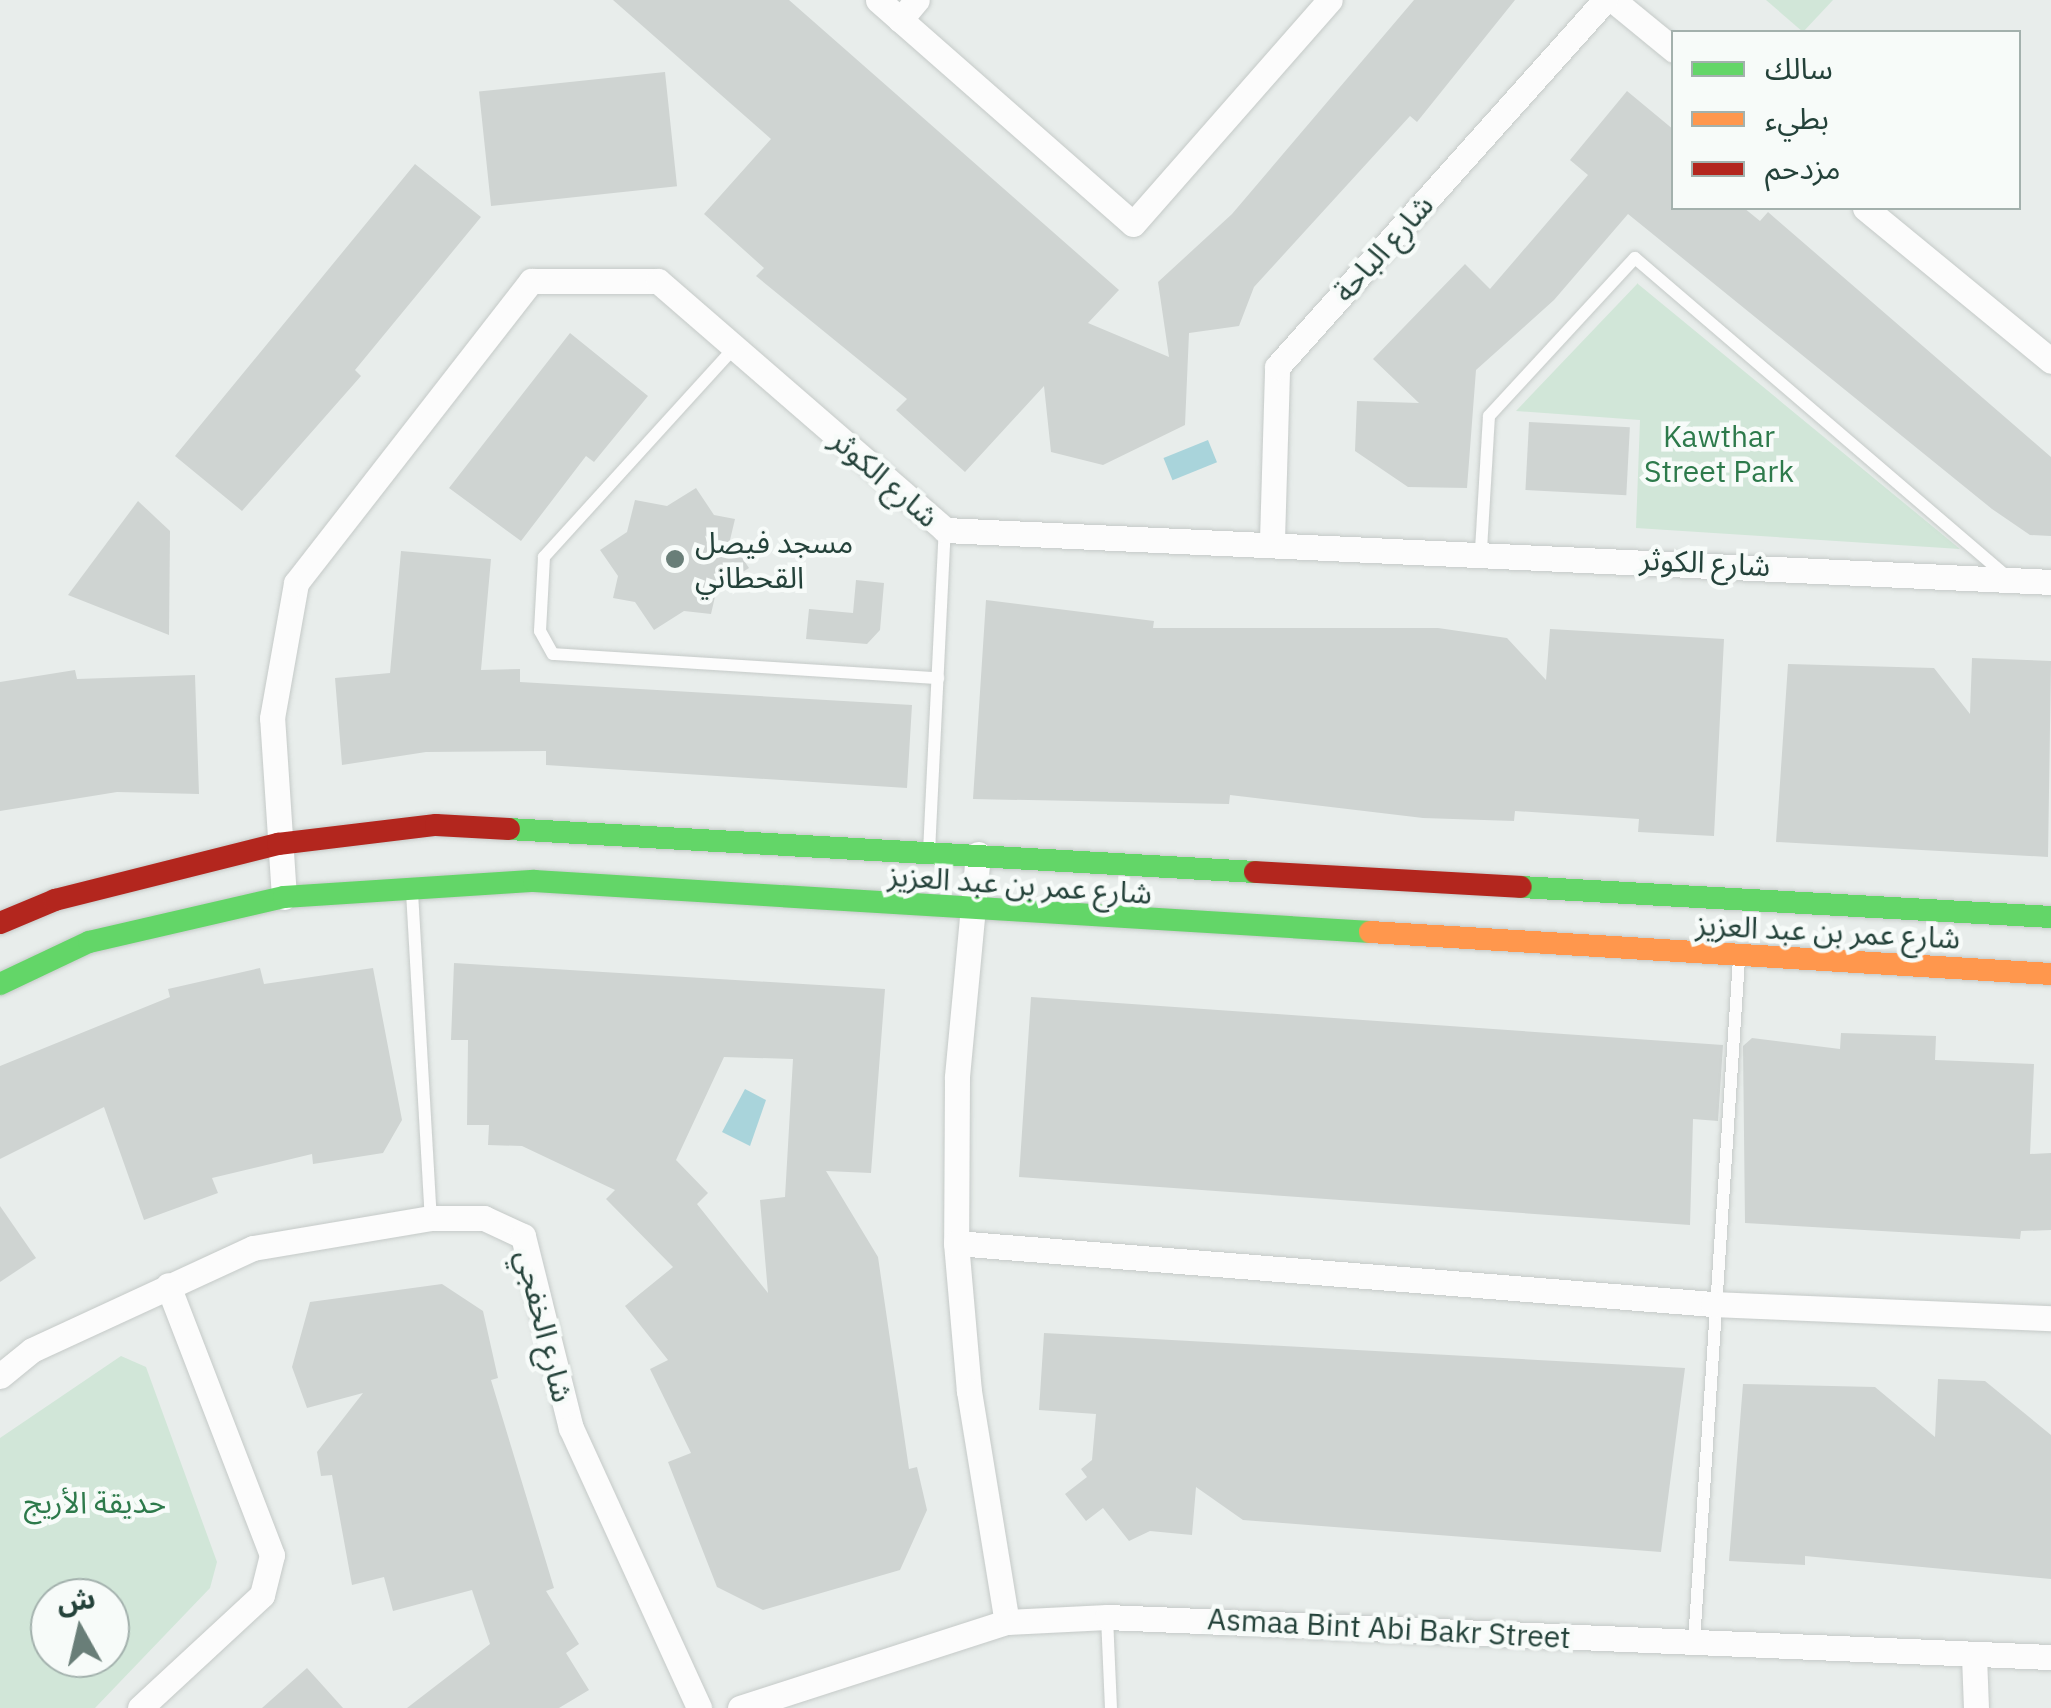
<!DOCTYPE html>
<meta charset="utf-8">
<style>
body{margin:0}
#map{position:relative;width:2051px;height:1708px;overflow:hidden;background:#e8edeb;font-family:"IBM Plex Sans","Noto Sans Arabic",sans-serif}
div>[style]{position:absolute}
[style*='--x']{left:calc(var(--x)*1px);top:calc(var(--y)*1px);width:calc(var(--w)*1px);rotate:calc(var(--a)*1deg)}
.green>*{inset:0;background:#d1e6d8}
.water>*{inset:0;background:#a9d4db;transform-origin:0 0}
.building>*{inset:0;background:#cfd4d2;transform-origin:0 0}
.roads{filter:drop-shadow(0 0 2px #c5cac8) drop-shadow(0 0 2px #c5cac8)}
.lane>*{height:12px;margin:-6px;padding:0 6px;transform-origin:6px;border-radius:6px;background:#fcfcfc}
.street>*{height:25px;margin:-12.5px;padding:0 12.5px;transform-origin:12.5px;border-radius:12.5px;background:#fcfcfc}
.fast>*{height:22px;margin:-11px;padding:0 11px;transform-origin:11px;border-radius:11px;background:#63d668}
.slow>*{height:22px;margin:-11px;padding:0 11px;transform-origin:11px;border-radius:11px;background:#ff974d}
.jam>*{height:22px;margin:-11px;padding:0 11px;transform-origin:11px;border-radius:11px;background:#b3261e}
.dots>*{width:28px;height:28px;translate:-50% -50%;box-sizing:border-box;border:5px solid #f7fbf9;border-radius:50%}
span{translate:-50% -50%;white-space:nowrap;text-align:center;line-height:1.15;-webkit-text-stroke:9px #f7fbf9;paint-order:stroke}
.street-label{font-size:30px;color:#24423a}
.park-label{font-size:30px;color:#2d7a4b}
.poi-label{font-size:30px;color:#24423a}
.left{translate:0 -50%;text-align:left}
.legend{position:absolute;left:1671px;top:30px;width:350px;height:180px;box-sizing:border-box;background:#f7fbf9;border:2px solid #a3b1ad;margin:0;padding:12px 18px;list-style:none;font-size:30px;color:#24423a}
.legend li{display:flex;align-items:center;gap:20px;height:50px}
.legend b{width:50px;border:2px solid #a3b1ad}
.north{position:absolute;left:30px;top:1578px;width:100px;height:100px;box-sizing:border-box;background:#f7fbf9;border:2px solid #a3b1ad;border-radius:50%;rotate:352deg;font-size:28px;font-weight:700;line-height:40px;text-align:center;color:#24423a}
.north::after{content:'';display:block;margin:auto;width:35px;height:45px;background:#697e78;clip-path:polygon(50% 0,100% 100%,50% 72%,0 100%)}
</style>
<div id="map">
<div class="green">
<div style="clip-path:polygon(1766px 0,1833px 0,1803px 32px)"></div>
<div style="clip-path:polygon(1638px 283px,1638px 284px,1960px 549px,1636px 528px,1640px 420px,1516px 411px)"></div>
<div style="clip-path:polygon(evenodd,121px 1356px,146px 1367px,217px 1562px,210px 1588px,95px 1708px,0 1708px,0 1438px,121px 1356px,110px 1598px,110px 1658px,50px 1658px,50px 1598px,110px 1598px)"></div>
</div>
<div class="water">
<div style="left:1208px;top:440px;width:24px;height:48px;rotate:68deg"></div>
<div style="clip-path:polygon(745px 1089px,766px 1100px,750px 1146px,722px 1132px)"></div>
</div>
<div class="building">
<div style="clip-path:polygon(613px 0,789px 0,1119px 290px,1088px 323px,1169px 357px,1158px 282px,1232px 214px,1414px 0,1515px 0,1417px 122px,1410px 116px,1254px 287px,1239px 326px,1189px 333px,1185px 425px,1103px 465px,1051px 452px,1044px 386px,965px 472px,896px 410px,907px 399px,756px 276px,764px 268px,704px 214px,771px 139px)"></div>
<div style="left:665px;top:72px;width:115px;height:187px;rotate:84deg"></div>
<div style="clip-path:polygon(1627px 91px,1674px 130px,1674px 208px,1744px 208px,1760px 221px,1768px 212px,2051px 457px,2051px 536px,2030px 535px,1992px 509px,1628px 214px,1554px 300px,1476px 370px,1467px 488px,1408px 487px,1355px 451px,1357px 401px,1419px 403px,1373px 359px,1465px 264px,1490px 289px,1588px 175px,1570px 160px)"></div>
<div style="clip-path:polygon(415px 164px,481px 217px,355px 370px,361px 376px,242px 511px,175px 456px)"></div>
<div style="clip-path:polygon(570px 333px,648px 396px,594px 462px,586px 456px,521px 541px,449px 488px)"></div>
<div style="left:1529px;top:422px;width:101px;height:68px;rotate:3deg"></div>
<div style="clip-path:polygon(696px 488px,714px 515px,735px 519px,730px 540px,749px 568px,717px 588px,711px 614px,684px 611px,654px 630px,635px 602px,613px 598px,618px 576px,600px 550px,627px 532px,635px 500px,667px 506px)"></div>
<div style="clip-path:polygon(138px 501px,170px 531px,169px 635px,68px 595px)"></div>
<div style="clip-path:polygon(401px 551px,491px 559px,481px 670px,520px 669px,520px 682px,912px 705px,907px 788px,546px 765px,546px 751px,426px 752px,342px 765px,335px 678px,390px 673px)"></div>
<div style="clip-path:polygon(856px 580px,884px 583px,880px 630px,867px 644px,806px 639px,809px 609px,853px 613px)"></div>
<div style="clip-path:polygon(986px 600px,1154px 621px,1153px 628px,1438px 628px,1507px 638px,1546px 680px,1550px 629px,1724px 639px,1714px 836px,1638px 832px,1639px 819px,1515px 811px,1514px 821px,1423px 818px,1230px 795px,1229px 804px,973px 799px)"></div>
<div style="clip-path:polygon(1972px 658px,2051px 661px,2048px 857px,1776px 842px,1788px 664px,1934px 668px,1970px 714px)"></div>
<div style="clip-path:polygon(75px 670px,77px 679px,195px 675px,199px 794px,117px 792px,0 811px,0 682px)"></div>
<div style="clip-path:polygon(evenodd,454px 963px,885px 989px,871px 1173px,826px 1171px,878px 1257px,909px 1469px,917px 1467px,927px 1510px,900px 1570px,763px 1610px,717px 1587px,668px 1462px,691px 1453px,650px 1369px,668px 1360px,625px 1306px,673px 1267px,606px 1199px,615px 1190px,522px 1146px,488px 1145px,489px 1125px,467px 1125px,468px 1040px,451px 1040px,454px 963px,724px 1057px,793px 1059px,785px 1197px,760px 1200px,768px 1293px,697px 1204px,708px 1193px,676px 1160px,724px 1057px)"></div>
<div style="clip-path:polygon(260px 968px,264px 984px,373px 968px,402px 1120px,383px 1153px,313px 1164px,312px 1154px,212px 1178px,218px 1193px,144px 1220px,104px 1107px,0 1159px,0 1066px,170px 997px,168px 989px)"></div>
<div style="clip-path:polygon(1031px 997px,1723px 1045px,1718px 1121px,1693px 1119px,1690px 1225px,1019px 1177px)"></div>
<div style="clip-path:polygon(1841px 1033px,1936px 1036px,1935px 1060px,2034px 1064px,2030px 1154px,2051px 1153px,2051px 1230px,2021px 1231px,2020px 1239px,1745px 1223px,1743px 1046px,1752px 1038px,1840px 1049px)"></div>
<div style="clip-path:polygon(0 1206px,36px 1258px,0 1282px)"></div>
<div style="clip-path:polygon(442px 1284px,483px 1311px,498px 1378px,491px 1380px,554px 1588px,546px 1591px,579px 1644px,566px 1653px,589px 1690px,559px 1708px,407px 1708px,490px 1644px,472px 1590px,393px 1611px,384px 1577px,352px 1585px,332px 1475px,321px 1476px,317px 1452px,363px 1393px,307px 1408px,292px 1367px,310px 1302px)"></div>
<div style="clip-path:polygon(1044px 1333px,1685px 1368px,1661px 1552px,1243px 1520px,1196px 1487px,1192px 1535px,1150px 1531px,1129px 1541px,1103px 1508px,1086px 1521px,1065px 1494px,1087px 1477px,1081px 1469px,1092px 1460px,1096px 1414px,1039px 1410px)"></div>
<div style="clip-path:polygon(1938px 1379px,1985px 1381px,2051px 1435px,2051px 1579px,1805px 1556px,1805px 1565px,1729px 1561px,1743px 1384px,1875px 1387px,1935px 1437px)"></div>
<div style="clip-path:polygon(307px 1668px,343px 1708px,262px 1708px)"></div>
</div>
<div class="roads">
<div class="lane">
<div style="--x:735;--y:347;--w:284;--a:132.3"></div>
<div style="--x:544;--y:557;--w:74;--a:93.1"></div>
<div style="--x:540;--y:631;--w:26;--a:61"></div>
<div style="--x:553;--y:654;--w:386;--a:3.6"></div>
<div style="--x:1481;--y:550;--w:134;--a:-86.6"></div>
<div style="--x:1489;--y:416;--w:215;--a:-47.3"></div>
<div style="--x:1635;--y:258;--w:487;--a:40.6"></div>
<div style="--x:929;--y:852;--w:322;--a:-87.2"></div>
<div style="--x:412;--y:892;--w:327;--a:86.7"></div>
<div style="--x:1107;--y:1617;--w:91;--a:87.5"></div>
<div style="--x:1694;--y:1642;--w:684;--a:-86.23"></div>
</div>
<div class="street">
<div style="--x:878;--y:0;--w:339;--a:41.3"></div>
<div style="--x:1133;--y:224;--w:298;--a:-48.7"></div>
<div style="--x:1613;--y:0;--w:79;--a:39.3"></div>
<div style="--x:900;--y:20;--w:26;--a:-50"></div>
<div style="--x:1865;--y:208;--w:241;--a:39.4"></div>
<div style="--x:1272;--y:540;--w:173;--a:-88.3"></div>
<div style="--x:1277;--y:367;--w:492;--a:-48.2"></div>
<div style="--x:978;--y:854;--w:225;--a:95.4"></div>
<div style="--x:957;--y:1078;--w:165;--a:90.3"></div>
<div style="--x:956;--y:1243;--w:149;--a:85"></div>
<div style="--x:969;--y:1391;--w:234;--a:80.7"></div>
<div style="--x:284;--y:897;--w:179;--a:-93.8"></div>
<div style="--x:272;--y:718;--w:137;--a:-79.9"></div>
<div style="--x:296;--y:583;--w:383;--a:-52.1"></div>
<div style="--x:531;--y:281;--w:127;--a:0"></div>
<div style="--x:658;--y:281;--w:380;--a:40.9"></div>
<div style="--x:945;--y:530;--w:1107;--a:2.69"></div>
<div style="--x:956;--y:1243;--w:759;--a:4.61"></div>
<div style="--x:1713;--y:1304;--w:338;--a:2.4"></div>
<div style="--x:0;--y:1376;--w:41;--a:-39.1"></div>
<div style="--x:32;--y:1350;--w:243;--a:-24.8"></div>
<div style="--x:253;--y:1248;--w:181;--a:-9.6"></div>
<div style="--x:431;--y:1218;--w:53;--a:0"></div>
<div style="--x:484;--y:1218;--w:43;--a:24.8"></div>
<div style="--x:523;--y:1236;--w:198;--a:76"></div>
<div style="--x:571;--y:1428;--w:308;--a:65.4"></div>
<div style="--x:1974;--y:1656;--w:52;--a:87.8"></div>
<div style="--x:140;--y:1708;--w:166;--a:-42.8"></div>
<div style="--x:262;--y:1595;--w:41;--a:-76"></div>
<div style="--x:272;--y:1555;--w:289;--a:-111.1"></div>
<div style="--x:740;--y:1708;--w:281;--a:-17.9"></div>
<div style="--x:1007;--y:1622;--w:100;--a:-2.9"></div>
<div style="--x:1107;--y:1617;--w:945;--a:2.43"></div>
</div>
<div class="fast">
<div style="--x:509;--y:829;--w:747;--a:3.3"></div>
<div style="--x:1521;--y:887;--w:531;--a:3.24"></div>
<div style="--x:0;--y:984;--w:98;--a:-25.3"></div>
<div style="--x:89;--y:942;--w:200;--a:-13"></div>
<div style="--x:284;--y:897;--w:251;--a:-3.7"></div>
<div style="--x:534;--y:881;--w:838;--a:3.49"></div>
</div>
<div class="slow">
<div style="--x:1370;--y:932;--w:682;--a:3.53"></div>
</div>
<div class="jam">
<div style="--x:1255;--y:872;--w:266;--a:3.2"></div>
<div style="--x:0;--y:923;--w:60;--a:-22.7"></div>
<div style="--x:55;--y:900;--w:230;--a:-14.1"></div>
<div style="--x:278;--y:844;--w:159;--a:-6.9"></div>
<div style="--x:436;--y:825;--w:73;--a:3.1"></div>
</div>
</div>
<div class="dots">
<div style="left:675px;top:559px;background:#697e78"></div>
</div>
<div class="street-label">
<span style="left:1383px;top:248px;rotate:-48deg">شارع الباحة</span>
<span style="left:885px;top:478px;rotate:41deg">شارع الكوثر</span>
<span style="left:1705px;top:562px;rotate:3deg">شارع الكوثر</span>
<span style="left:1020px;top:884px;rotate:4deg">شارع عمر بن عبد العزيز</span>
<span style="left:1828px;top:931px;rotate:3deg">شارع عمر بن عبد العزيز</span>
<span style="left:545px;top:1326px;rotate:76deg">شارع الخفجي</span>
<span style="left:1389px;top:1628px;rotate:3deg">Asmaa Bint Abi Bakr Street</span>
</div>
<div class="park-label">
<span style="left:1719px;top:453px">Kawthar<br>Street Park</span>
<span style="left:95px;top:1502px">حديقة الأريج</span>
</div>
<div class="poi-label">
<span class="left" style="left:695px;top:559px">مسجد فيصل<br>القحطاني</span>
</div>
<ul class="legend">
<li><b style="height:12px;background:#63d668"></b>سالك</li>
<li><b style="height:12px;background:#ff974d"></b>بطيء</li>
<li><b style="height:12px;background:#b3261e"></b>مزدحم</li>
</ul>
<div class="north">ش</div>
</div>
